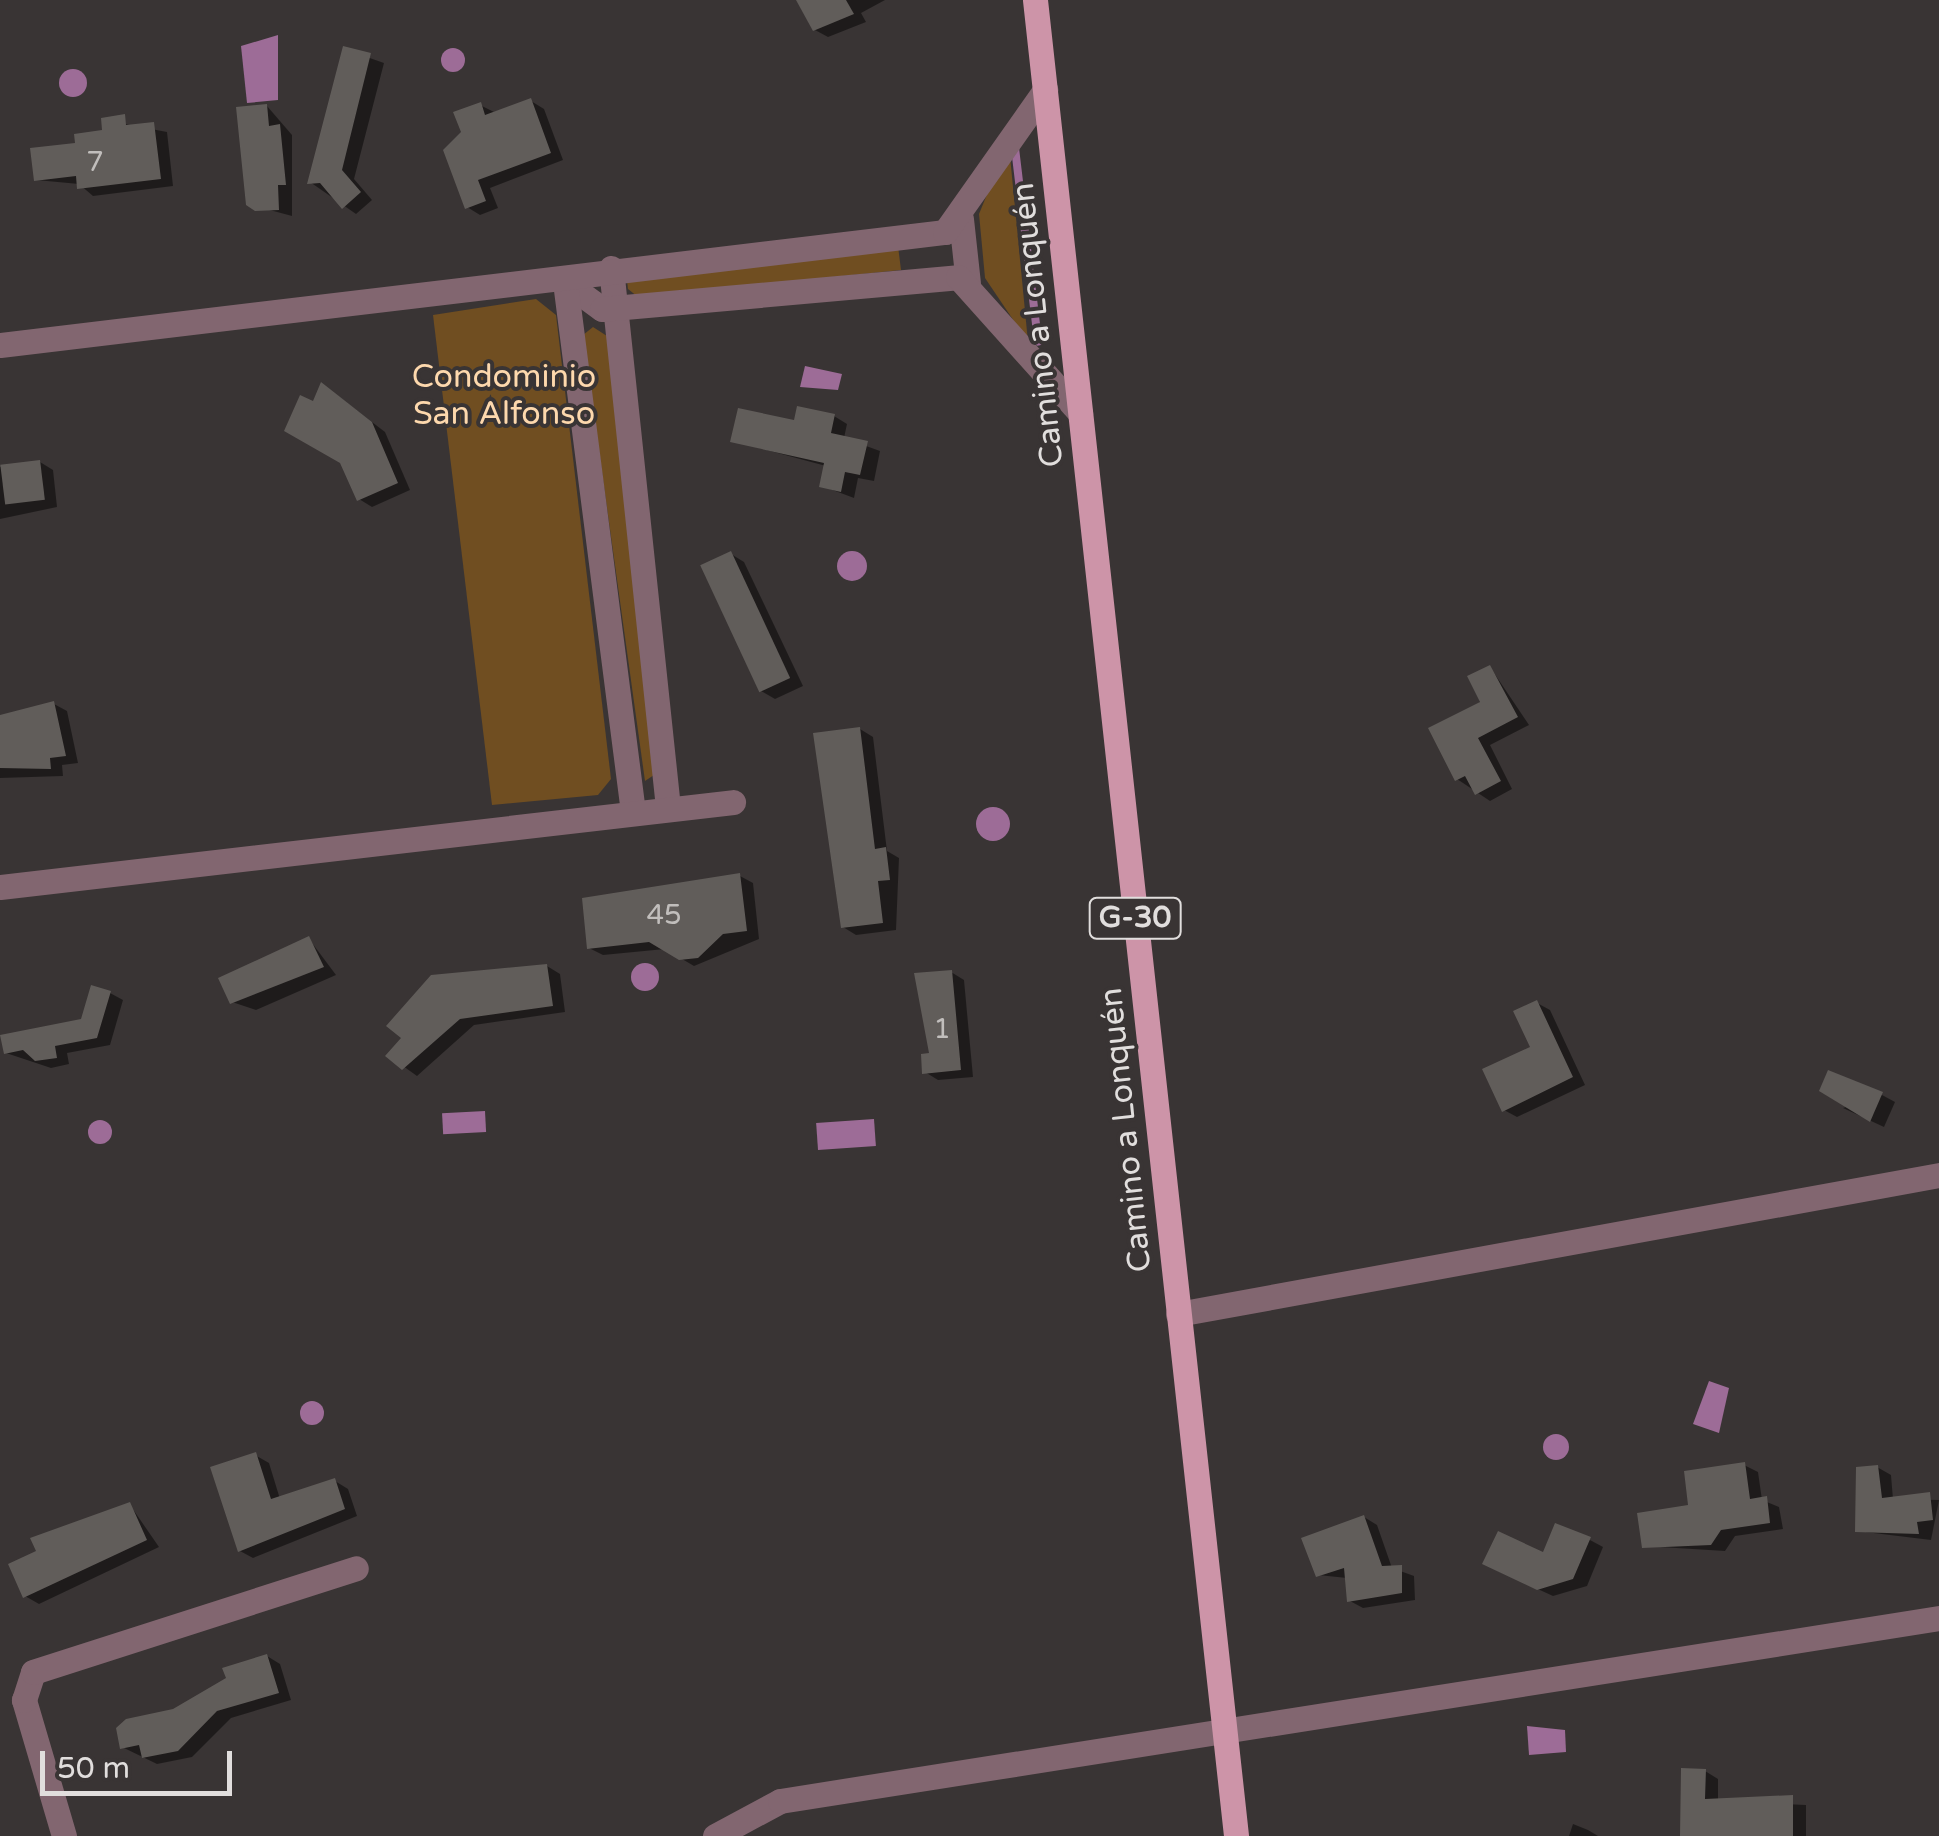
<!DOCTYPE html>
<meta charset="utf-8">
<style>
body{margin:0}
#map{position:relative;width:1939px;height:1836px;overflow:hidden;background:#393434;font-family:"Varela Round",sans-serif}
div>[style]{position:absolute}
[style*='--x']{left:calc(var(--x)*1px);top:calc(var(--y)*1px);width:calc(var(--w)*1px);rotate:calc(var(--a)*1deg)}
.green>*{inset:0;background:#704e21}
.water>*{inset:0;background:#9d6c97;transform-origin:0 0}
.round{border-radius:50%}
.shadow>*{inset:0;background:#0007}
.stream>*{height:8px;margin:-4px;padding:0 4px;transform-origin:4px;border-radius:4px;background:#9d6c97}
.building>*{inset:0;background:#615d5a;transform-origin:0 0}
.street>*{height:25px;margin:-12.5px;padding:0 12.5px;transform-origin:12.5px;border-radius:12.5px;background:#826670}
.primary>*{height:25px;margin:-12.5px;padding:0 12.5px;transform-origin:12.5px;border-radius:12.5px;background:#cd94a8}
span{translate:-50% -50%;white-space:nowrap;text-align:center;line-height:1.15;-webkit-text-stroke:8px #393434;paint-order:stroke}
.number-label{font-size:28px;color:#c1bebc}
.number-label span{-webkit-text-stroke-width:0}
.shield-label span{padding:2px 8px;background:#393434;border:2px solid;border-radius:8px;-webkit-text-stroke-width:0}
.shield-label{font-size:30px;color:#e1dedd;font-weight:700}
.street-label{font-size:32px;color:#e1dedd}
.park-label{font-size:32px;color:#fdd8ad}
.scale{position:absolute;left:40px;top:1751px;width:192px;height:45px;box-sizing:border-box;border:5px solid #e1dedd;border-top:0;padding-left:12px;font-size:30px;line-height:35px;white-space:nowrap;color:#e1dedd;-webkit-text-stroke:8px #393434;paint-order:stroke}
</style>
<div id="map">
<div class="green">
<div style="clip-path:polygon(1003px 155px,1010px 156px,1028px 342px,985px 278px,979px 214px)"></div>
<div style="clip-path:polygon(898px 246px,901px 270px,638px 297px,628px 289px,627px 280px)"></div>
<div style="clip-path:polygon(536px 299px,556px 315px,611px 779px,598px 795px,492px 805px,433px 315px)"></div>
<div style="clip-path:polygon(593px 327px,607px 336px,654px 775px,645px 781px,583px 335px)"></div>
</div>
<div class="water">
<div style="clip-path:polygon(278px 35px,278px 100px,247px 103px,241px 46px)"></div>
<div class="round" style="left:441px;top:48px;width:24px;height:24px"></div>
<div class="round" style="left:59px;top:69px;width:28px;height:28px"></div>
<div style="clip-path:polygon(805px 366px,842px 374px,838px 390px,800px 387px)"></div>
<div class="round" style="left:837px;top:551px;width:30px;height:30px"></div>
<div class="round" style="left:976px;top:807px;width:34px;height:34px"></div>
<div class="round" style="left:631px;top:963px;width:28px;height:28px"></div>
<div style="left:485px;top:1111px;width:21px;height:43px;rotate:87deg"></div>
<div style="left:874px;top:1119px;width:27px;height:58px;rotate:86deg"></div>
<div class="round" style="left:88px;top:1120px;width:24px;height:24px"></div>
<div style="clip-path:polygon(1709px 1381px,1729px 1388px,1719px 1433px,1693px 1424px)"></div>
<div class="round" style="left:300px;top:1401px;width:24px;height:24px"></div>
<div class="round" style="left:1543px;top:1434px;width:26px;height:26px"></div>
<div style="clip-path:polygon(1527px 1726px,1565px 1730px,1566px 1752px,1529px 1755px)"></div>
</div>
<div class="shadow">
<div style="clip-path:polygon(812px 0,885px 0,861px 13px,866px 22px,828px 37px,815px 30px)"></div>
<div style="clip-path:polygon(344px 49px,384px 63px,354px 179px,372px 200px,356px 214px,310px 182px)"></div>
<div style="clip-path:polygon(531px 101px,544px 109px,563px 160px,490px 188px,498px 208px,480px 215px,467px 207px,480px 105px,494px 112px)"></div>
<div style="clip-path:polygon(267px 106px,292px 135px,292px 216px,248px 204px)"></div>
<div style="clip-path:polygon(104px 120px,167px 132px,173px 186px,93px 196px,79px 184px,36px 180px,105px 132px)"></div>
<div style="clip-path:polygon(334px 393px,385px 432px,410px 490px,372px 507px,359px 499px,314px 404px)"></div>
<div style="clip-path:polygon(834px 416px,847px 424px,844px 438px,880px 451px,874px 481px,858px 478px,854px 498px,822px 486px,826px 466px,733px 441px)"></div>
<div style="clip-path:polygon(40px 462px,53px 470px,57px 507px,0 519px,0 467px)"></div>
<div style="clip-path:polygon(731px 554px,744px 562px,803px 686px,775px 699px,761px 691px)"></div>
<div style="clip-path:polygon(1490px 667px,1529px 725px,1490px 745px,1512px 789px,1490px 801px,1457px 779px)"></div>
<div style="clip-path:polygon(54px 704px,67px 711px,78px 763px,62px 765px,63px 776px,0 778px,0 716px)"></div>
<div style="clip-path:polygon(860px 729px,873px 737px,887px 851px,899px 858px,896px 930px,856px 935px,843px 927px)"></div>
<div style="clip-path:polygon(740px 876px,753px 883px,759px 939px,694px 966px,665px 949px,603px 955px,589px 948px)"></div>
<div style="clip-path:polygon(309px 939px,336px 975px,256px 1010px,232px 1002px)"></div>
<div style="clip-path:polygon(547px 966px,560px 974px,565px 1012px,474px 1025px,417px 1076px,389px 1056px)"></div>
<div style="clip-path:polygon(951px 972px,964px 980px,973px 1077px,938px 1080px,925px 1072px)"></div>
<div style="clip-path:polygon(110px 993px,123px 1000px,110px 1045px,67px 1053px,69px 1064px,51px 1068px,6px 1053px,83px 1022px)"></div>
<div style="clip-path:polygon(1537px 1003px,1550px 1010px,1585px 1085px,1517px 1117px,1504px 1110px,1533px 1048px)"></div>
<div style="clip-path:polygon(1882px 1095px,1895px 1102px,1884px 1127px,1843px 1108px)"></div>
<div style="clip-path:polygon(255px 1455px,269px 1463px,280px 1499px,335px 1481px,348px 1489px,357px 1516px,253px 1558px,240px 1551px)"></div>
<div style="clip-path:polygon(1744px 1465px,1758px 1472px,1762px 1500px,1779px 1507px,1783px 1529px,1735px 1536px,1725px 1551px,1644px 1546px)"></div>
<div style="clip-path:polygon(1877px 1467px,1891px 1475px,1893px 1499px,1939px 1500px,1931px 1540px,1857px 1531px)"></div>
<div style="clip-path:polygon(130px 1505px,159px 1547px,39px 1604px,25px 1596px,39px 1552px,33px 1539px)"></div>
<div style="clip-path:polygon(1364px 1517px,1377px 1525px,1392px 1568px,1414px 1576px,1415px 1600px,1363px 1608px,1350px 1601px,1347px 1578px,1318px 1575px)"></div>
<div style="clip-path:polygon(1590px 1540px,1603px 1547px,1587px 1586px,1553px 1596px,1498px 1571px)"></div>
<div style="clip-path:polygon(267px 1656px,280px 1664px,291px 1700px,231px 1718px,192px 1757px,157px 1764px,122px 1747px)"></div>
<div style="clip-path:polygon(1705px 1771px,1718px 1779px,1718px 1801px,1806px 1805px,1806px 1836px,1683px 1836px)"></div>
<div style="clip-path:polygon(1573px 1824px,1588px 1830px,1598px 1836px,1569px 1836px)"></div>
</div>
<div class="stream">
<div style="--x:1015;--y:148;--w:195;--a:83.2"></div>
</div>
<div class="building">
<div style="clip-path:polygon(796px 0,846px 0,854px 14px,813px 31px)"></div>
<div style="clip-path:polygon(343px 46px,371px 53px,342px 170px,361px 192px,342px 209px,320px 183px,307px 184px)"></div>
<div style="clip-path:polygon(531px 98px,551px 153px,478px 180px,486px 201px,465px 209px,443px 150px,461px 132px,453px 112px,481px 102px,485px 115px)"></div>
<div style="clip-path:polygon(267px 104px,269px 126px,280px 124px,286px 185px,278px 185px,279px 210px,255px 211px,246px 205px,236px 107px)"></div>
<div style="clip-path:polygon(125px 114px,126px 125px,154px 122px,161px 179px,77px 189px,76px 176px,34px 181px,30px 148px,75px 143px,74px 134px,102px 130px,101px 118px)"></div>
<div style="clip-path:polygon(321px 382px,372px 422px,398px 483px,357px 501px,340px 463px,284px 431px,300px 395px,313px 401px)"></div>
<div style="clip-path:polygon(797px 406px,835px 414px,831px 433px,868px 441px,860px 475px,845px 472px,841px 492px,819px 487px,824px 463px,730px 442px,738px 408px,794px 420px)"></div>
<div style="left:40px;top:460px;width:40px;height:40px;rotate:83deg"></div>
<div style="left:731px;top:551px;width:140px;height:34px;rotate:65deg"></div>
<div style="clip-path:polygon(1490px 665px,1518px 717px,1478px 738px,1501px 781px,1475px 795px,1465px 776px,1455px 781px,1428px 728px,1480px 702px,1467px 676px)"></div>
<div style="clip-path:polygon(54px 701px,66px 756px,50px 758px,51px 769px,0 768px,0 715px)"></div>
<div style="clip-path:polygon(860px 727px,875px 849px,886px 847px,890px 880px,878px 881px,883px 923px,841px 928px,813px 733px)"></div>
<div style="clip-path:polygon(740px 873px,747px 931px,723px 934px,698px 958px,679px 960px,649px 942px,587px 949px,582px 898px)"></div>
<div style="clip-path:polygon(309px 936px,324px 967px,230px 1004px,218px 978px)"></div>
<div style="clip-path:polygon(547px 964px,553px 1006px,460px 1019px,402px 1070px,385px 1056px,401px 1038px,386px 1026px,431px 975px)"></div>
<div style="clip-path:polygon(952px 970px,961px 1070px,922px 1074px,921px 1054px,929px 1053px,914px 973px)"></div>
<div style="clip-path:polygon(91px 985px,111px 991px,97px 1038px,55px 1046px,57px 1058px,35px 1061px,23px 1050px,4px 1054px,0 1035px,81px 1019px)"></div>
<div style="clip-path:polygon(1537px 1000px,1573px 1077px,1502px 1112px,1482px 1069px,1530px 1047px,1513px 1011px)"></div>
<div style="clip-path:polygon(1828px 1070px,1883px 1092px,1870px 1122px,1819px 1091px)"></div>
<div style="clip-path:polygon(256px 1452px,271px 1499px,335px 1478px,345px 1509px,238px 1552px,210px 1467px)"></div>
<div style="clip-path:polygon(1745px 1462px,1750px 1499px,1767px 1496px,1770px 1523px,1721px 1530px,1711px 1545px,1642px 1548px,1637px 1513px,1688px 1505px,1684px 1471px)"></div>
<div style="clip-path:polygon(1878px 1465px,1882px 1498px,1930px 1492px,1933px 1520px,1917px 1522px,1919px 1534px,1855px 1532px,1856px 1467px)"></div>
<div style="clip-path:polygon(130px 1502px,147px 1540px,23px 1598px,8px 1564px,36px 1551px,30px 1538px)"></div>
<div style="clip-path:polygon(1364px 1515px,1382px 1566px,1402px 1565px,1402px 1593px,1347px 1602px,1344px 1568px,1316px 1577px,1301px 1538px)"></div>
<div style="clip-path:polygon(1555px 1523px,1591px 1537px,1573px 1579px,1537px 1590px,1482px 1564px,1498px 1531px,1543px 1552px)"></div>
<div style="clip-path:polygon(267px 1654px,279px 1693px,217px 1711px,178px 1751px,142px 1758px,139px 1745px,120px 1749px,116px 1728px,126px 1719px,173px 1709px,226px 1678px,222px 1668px)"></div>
<div style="clip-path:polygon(1681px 1768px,1706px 1769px,1705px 1799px,1793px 1795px,1793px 1836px,1680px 1836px)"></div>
</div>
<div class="street">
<div style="--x:961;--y:219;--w:64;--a:83.8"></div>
<div style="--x:611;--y:268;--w:543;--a:83.97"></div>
<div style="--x:565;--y:282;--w:46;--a:36.1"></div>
<div style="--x:602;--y:309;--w:357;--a:-5.1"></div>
<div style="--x:958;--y:277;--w:183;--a:48.1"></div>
<div style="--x:565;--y:282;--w:534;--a:82.69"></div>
<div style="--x:0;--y:345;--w:952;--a:-6.82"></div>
<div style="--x:945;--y:232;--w:174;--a:-54.8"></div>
<div style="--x:0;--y:887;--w:738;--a:-6.61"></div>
<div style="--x:1178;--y:1314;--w:774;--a:-10.35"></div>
<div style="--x:64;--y:1836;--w:142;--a:-106.4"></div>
<div style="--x:24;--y:1700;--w:29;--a:-72"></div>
<div style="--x:33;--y:1672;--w:339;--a:-17.8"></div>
<div style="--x:715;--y:1836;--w:74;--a:-28.3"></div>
<div style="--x:780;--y:1801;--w:1173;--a:-8.97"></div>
</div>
<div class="primary">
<div style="--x:1035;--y:0;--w:1847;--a:83.75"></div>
</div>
<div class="number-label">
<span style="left:95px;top:162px">7</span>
<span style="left:664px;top:915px">45</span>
<span style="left:942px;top:1029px">1</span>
</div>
<div class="shield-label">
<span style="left:1135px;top:918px">G-30</span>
</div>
<div class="street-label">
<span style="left:1038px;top:325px;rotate:-96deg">Camino a Lonquén</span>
<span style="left:1126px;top:1130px;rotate:-96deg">Camino a Lonquén</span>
</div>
<div class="park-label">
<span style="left:504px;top:396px">Condominio<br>San Alfonso</span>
</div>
<div class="scale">50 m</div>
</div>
